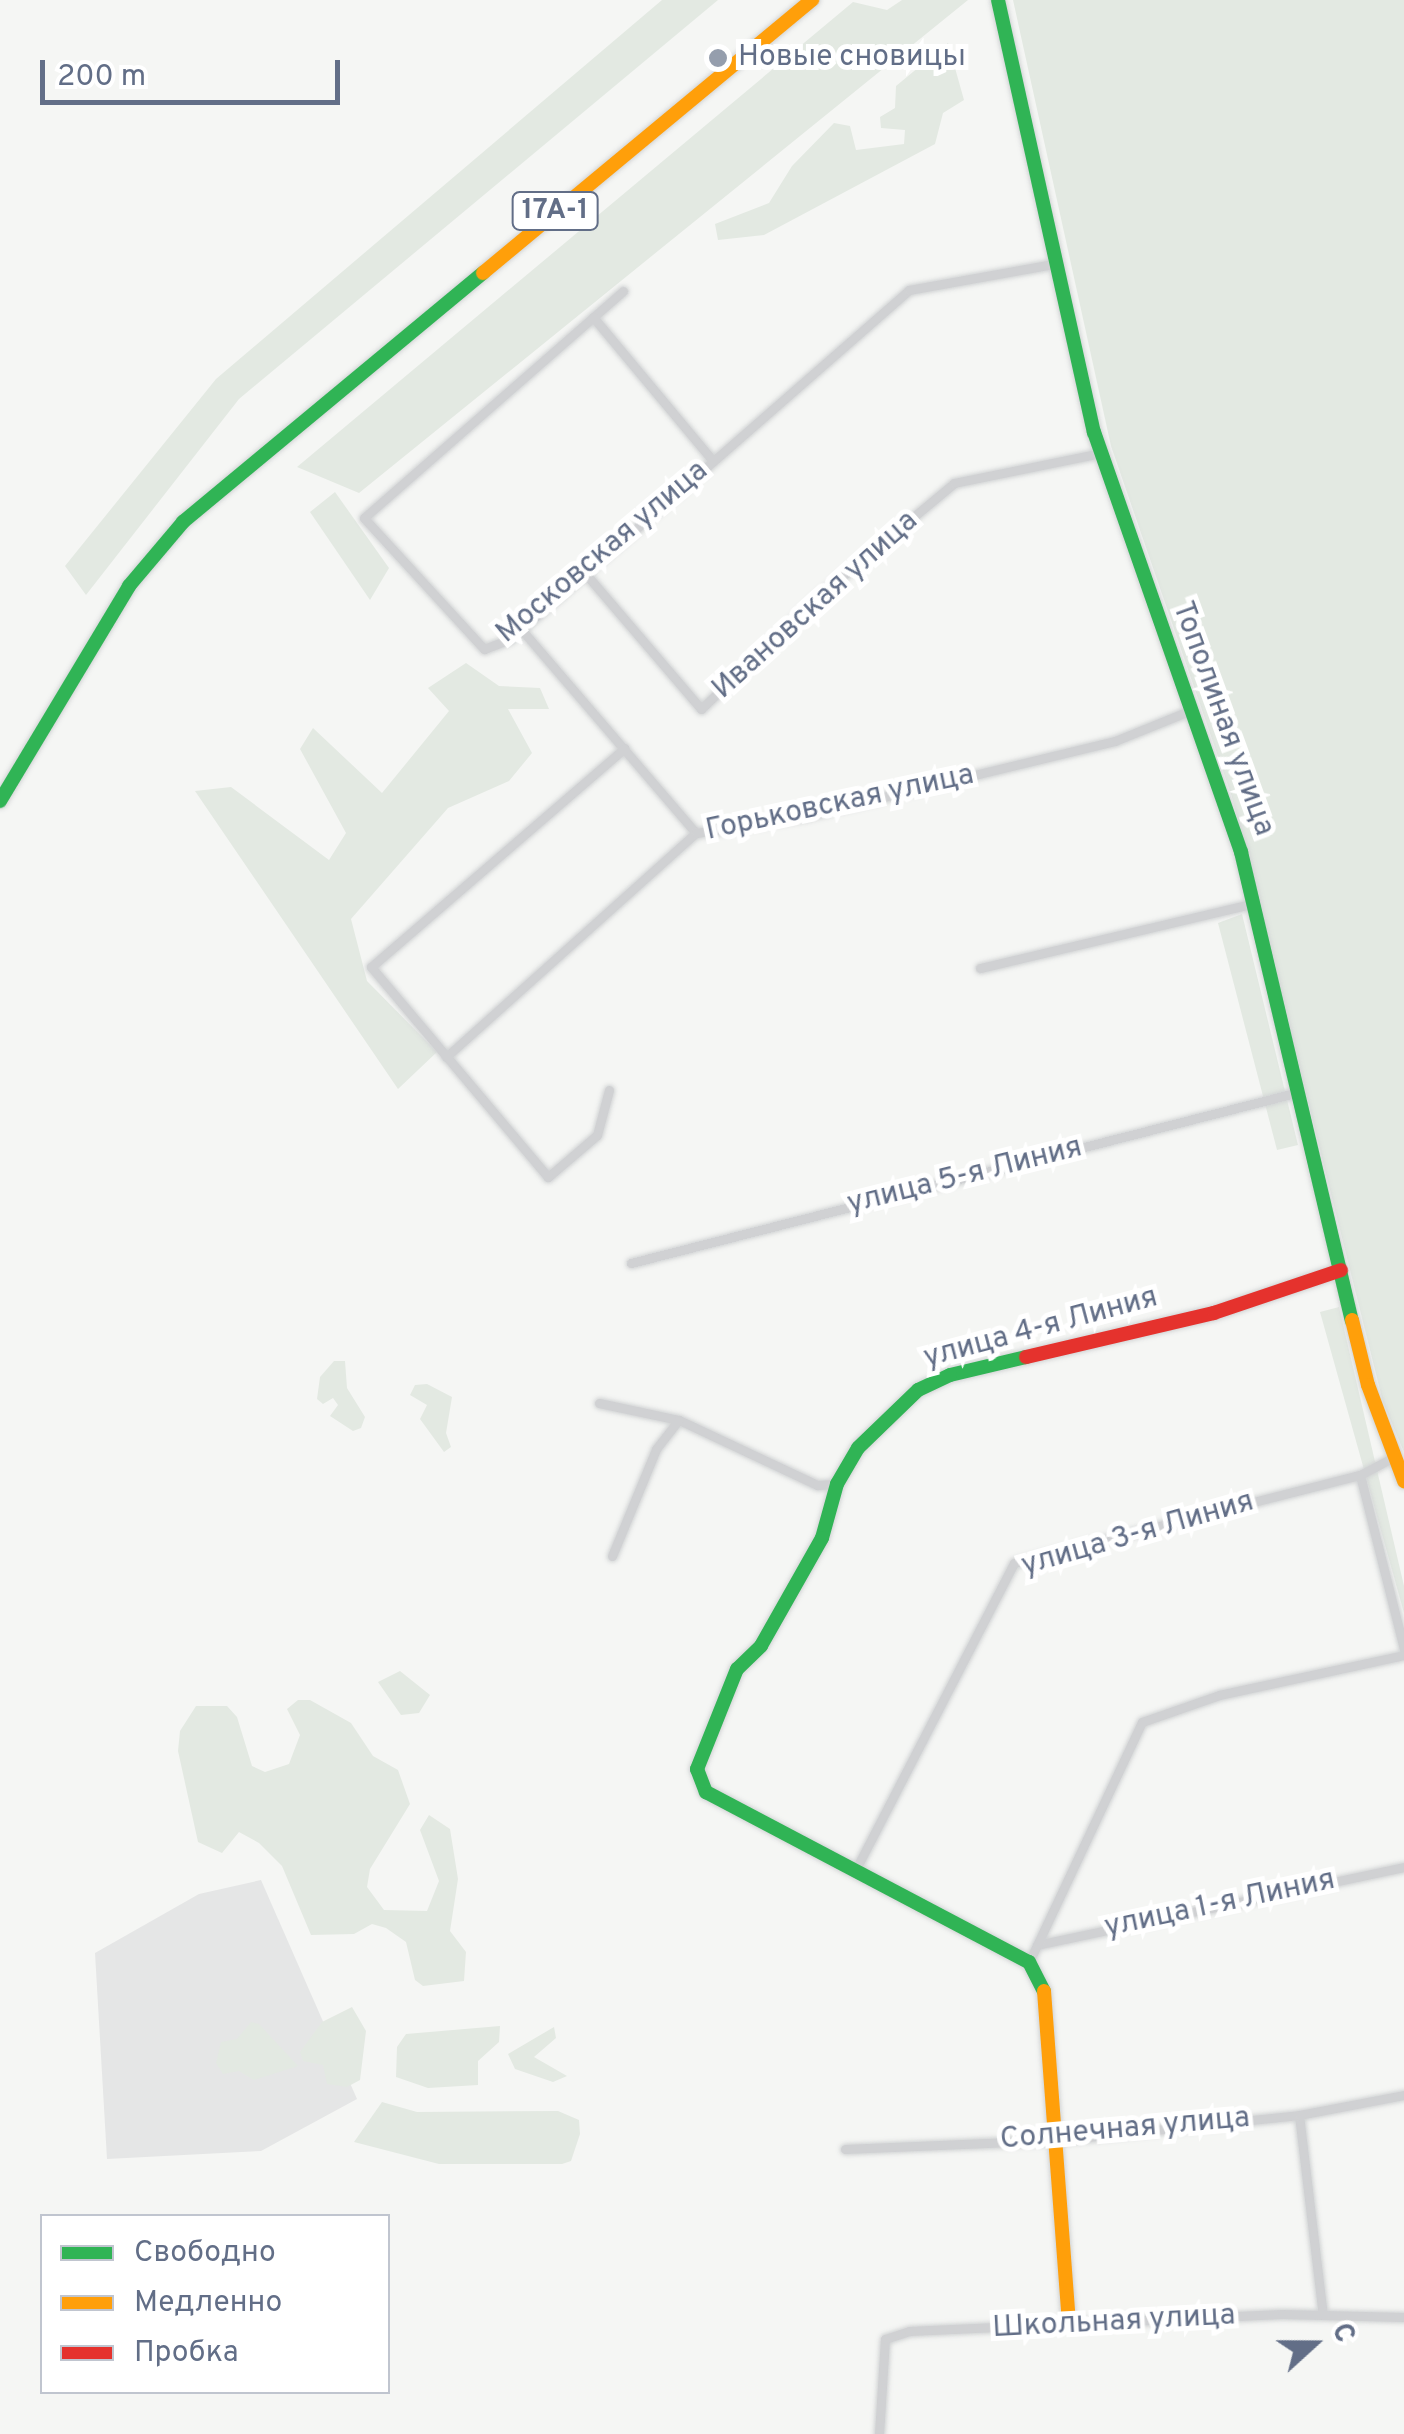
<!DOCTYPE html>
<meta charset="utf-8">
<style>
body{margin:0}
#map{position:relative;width:1404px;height:2434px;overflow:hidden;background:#f5f6f4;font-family:Overpass,sans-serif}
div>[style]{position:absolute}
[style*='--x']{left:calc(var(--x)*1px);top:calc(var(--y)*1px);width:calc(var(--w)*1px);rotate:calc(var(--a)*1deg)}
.built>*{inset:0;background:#e5e6e6}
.green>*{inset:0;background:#e3e9e2}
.roads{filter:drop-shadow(0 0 2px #d2d4d5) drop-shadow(0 0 2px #d2d4d5)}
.street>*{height:9px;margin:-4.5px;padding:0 4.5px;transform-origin:4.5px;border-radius:4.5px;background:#d0d1d3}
.fast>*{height:14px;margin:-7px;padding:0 7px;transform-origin:7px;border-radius:7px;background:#30b455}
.slow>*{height:14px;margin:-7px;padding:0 7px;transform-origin:7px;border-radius:7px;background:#ff9f0a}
.jam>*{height:14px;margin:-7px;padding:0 7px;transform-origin:7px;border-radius:7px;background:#e5322d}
.dots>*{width:28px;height:28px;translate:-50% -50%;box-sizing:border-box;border:5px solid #fff;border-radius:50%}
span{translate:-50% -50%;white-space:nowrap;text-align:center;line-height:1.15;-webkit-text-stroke:10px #fff;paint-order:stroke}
.shield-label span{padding:2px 8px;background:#fff;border:2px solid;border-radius:8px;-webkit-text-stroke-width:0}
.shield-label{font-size:28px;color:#626e87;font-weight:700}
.poi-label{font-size:30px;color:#626e87}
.left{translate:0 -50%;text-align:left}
.street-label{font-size:30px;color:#626e87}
.legend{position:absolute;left:40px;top:2214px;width:350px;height:180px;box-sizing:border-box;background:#fff;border:2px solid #c0c5cf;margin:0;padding:12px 18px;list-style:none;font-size:30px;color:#626e87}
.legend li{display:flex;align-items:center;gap:20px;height:50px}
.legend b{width:50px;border:2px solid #c0c5cf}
.north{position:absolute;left:1264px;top:2294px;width:100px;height:100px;-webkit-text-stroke:8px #fff;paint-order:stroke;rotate:69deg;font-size:28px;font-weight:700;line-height:40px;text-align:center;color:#626e87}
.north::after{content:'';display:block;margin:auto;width:35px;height:45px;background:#626e87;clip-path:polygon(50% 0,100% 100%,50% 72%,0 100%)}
.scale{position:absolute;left:40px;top:60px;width:300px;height:45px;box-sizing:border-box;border:5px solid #626e87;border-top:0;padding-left:12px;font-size:30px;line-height:35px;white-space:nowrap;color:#626e87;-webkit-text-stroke:8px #fff;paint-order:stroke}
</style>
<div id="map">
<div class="built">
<div style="clip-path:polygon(261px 1880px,357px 2099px,261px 2151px,107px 2159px,95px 1953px,199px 1894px)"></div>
</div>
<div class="green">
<div style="clip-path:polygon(662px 0,718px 0,239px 399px,86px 595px,65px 566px,216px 379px)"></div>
<div style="clip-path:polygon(902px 0,968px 0,359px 493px,297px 467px,853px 2px,887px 10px)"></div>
<div style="clip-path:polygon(1013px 0,1404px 0,1404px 1452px,1383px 1402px,1232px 797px,1111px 446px)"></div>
<div style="clip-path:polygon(948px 43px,964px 100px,943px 113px,935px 144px,764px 235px,718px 240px,715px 224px,769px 203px,792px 166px,834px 123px,850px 126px,856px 150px,904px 144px,905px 130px,881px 128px,880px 117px,895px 108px,896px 86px)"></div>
<div style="clip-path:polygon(335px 492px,389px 568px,370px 600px,310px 512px)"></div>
<div style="clip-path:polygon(466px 663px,499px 686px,540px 688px,549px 709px,508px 709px,532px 753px,509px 781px,448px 808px,351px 919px,367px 981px,437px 1052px,398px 1089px,195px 791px,231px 787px,329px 860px,346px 833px,300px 749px,313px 728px,382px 793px,449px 711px,428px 688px)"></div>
<div style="clip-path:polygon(1242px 914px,1298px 1145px,1277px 1150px,1218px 923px)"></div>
<div style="clip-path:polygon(1339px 1307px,1404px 1586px,1404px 1613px,1320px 1312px)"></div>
<div style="clip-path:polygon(334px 1361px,345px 1361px,347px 1388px,365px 1417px,361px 1428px,353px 1431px,330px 1416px,338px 1405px,333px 1398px,323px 1404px,317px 1399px,320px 1377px)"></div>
<div style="clip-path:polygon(427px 1384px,452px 1397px,446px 1433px,451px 1447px,444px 1452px,420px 1419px,427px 1405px,410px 1395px,415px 1385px)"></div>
<div style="clip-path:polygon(400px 1671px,430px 1695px,419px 1713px,401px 1715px,378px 1682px)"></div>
<div style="clip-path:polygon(298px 1700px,310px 1700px,351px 1723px,373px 1756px,398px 1770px,410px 1804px,370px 1869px,367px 1887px,384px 1910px,427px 1911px,439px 1881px,420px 1830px,429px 1815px,450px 1829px,458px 1879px,450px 1931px,466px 1952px,464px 1981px,423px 1986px,415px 1980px,406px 1942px,386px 1928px,372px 1924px,354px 1934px,311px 1935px,282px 1866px,259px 1843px,239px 1832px,222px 1853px,198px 1842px,178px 1751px,180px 1731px,196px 1706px,227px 1706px,237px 1717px,252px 1766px,265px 1772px,289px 1764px,300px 1735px,287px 1709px)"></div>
<div style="clip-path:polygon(352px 2007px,366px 2031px,360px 2080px,347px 2087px,327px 2084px,323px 2065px,303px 2061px,300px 2052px,322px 2022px)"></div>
<div style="clip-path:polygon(251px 2022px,259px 2024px,298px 2066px,254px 2080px,239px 2071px,223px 2074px,216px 2063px,221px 2042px,237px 2039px)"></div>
<div style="clip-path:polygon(500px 2026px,499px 2042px,478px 2061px,478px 2085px,428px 2088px,396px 2077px,397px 2047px,406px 2034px)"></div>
<div style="clip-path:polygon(554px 2027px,556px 2038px,534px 2057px,567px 2076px,553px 2082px,515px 2069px,508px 2054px)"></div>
<div style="clip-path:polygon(382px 2102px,417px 2112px,558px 2111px,579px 2120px,580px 2134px,571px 2161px,562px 2164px,439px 2164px,354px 2142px)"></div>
</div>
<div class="roads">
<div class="street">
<div style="--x:623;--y:291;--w:344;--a:138.8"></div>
<div style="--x:364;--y:518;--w:178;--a:47.5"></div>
<div style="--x:484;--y:649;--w:28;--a:-21"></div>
<div style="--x:510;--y:639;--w:530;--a:-41.18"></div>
<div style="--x:909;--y:290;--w:152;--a:-10.2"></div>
<div style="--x:593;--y:317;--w:187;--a:50.2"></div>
<div style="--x:585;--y:573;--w:179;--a:49.5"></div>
<div style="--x:701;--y:709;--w:166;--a:-43.8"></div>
<div style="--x:821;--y:594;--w:173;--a:-39.8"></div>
<div style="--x:954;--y:483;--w:150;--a:-11.5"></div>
<div style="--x:521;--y:629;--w:269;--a:49.4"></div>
<div style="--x:980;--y:968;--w:282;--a:-13.3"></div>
<div style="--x:446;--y:1057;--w:336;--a:-41.9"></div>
<div style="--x:696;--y:833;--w:110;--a:-8.9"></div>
<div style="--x:805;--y:816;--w:319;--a:-13.6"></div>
<div style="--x:1115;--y:741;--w:80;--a:-22.1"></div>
<div style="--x:609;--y:1090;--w:47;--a:104.9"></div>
<div style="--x:597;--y:1135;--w:65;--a:139.4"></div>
<div style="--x:548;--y:1177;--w:275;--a:-130.1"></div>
<div style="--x:371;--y:967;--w:335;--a:-40.8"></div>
<div style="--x:631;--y:1263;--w:690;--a:-14.36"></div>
<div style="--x:599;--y:1403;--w:82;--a:12"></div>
<div style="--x:679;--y:1420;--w:153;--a:25.2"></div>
<div style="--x:817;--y:1485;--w:20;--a:-3"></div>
<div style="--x:1360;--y:1475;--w:179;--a:75.8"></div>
<div style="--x:612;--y:1556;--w:116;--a:-67.6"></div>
<div style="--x:656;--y:1449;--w:37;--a:-52"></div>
<div style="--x:856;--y:1869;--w:344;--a:-62.7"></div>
<div style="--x:1014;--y:1563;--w:357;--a:-14.3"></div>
<div style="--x:1360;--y:1475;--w:36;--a:-28"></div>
<div style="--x:1037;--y:1945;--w:375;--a:-12"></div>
<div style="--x:1029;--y:1962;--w:265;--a:-64.8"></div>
<div style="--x:1142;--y:1722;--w:82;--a:-19.3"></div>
<div style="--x:1219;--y:1695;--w:189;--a:-12.2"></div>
<div style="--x:1299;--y:2115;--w:201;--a:83.2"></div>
<div style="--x:845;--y:2149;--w:213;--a:-2.4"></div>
<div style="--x:1058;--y:2140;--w:242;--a:-5.9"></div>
<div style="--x:1299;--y:2115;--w:107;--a:-10.8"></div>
<div style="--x:879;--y:2434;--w:95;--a:-86.4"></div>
<div style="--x:885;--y:2339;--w:25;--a:-18"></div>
<div style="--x:909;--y:2331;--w:373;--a:-2.6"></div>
<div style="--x:1282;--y:2314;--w:122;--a:1.4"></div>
</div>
<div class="fast">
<div style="--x:998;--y:0;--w:443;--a:77.5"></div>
<div style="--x:1094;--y:432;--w:445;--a:70.7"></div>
<div style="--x:1241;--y:852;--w:481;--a:76.7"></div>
<div style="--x:0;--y:801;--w:251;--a:-59"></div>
<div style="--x:129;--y:586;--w:84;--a:-49.8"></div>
<div style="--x:183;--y:522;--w:390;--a:-39.7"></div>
<div style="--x:1026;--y:1357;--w:78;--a:166.7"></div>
<div style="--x:950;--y:1375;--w:35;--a:155"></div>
<div style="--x:918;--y:1390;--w:83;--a:136"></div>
<div style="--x:858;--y:1448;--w:42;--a:120.3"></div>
<div style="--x:837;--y:1484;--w:56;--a:105.5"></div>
<div style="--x:822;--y:1538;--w:124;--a:119.5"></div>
<div style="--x:761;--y:1646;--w:33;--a:136"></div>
<div style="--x:737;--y:1669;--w:108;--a:111.8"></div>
<div style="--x:697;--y:1769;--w:25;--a:69"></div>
<div style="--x:706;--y:1792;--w:365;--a:27.8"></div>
<div style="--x:1029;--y:1962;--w:33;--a:63"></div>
</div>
<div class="slow">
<div style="--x:483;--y:273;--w:428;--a:-39.7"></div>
<div style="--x:1352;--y:1320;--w:67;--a:76.2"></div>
<div style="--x:1368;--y:1385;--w:103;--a:69.4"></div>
<div style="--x:1044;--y:1991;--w:332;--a:85.7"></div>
</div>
<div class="jam">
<div style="--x:1026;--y:1357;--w:193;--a:-13.2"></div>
<div style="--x:1214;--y:1313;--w:134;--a:-18.7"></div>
</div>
</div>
<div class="dots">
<div style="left:718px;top:58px;background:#959ead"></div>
</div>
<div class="shield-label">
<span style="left:555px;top:211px">17А-1</span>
</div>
<div class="poi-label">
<span class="left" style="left:738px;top:58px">Новые сновицы</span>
</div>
<div class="street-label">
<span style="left:603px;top:553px;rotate:-40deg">Московская улица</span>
<span style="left:816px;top:606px;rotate:-42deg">Ивановская улица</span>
<span style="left:1222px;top:719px;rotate:70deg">Тополиная улица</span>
<span style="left:840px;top:804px;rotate:-12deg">Горьковская улица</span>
<span style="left:965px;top:1177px;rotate:-14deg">улица 5-я Линия</span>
<span style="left:1041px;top:1329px;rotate:-15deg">улица 4-я Линия</span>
<span style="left:1138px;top:1535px;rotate:-16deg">улица 3-я Линия</span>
<span style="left:1220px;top:1905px;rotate:-12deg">улица 1-я Линия</span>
<span style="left:1125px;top:2130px;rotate:-5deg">Солнечная улица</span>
<span style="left:1114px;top:2323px;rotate:-3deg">Школьная улица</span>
</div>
<ul class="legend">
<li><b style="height:12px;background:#30b455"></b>Свободно</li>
<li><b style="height:12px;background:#ff9f0a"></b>Медленно</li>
<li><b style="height:12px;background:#e5322d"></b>Пробка</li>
</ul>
<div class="north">С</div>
<div class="scale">200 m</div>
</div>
